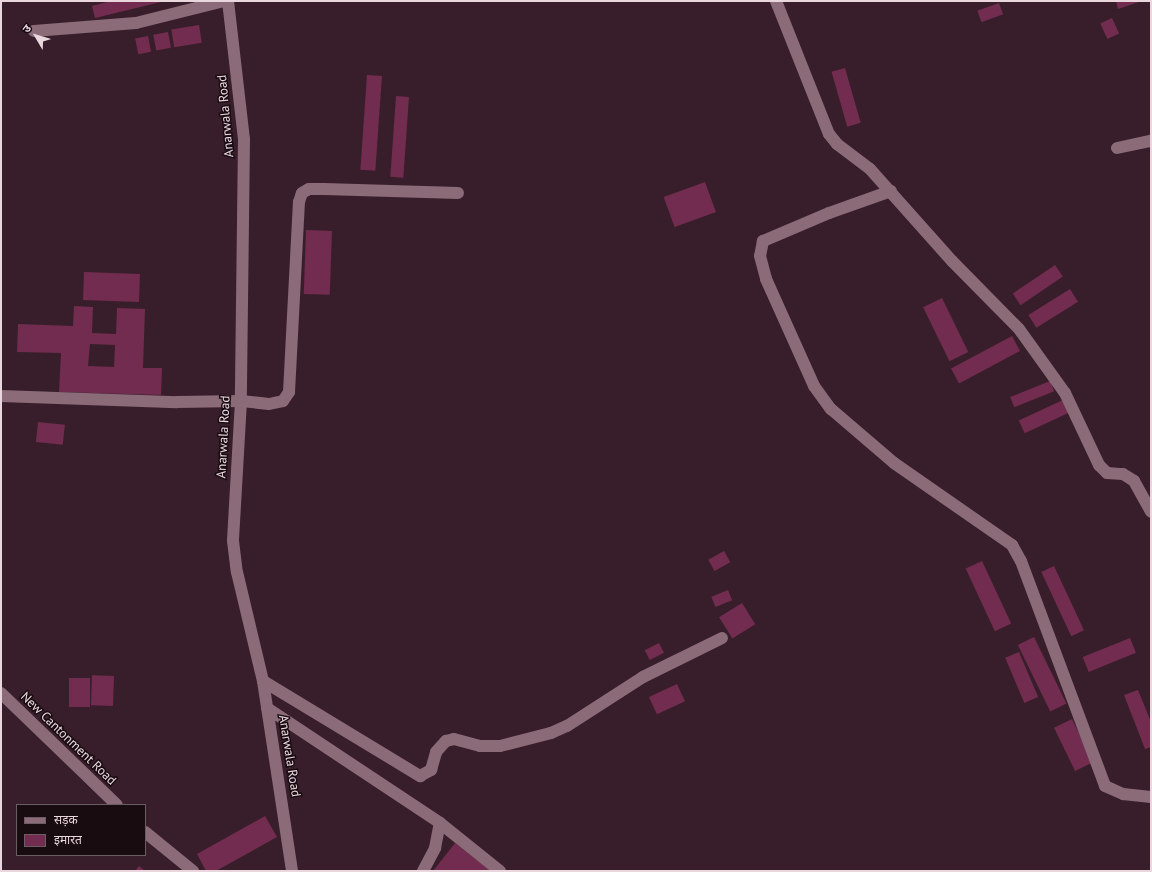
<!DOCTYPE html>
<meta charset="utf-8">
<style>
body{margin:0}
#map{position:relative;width:1152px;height:872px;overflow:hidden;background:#381e2a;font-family:"PT Sans","Noto Sans Devanagari",sans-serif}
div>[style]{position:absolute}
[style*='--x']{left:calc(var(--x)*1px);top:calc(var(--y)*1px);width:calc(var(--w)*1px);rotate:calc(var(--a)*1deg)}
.building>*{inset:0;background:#722c4f;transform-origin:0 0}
.minor>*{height:12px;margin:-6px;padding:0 6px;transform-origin:6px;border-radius:6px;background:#8b6b78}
span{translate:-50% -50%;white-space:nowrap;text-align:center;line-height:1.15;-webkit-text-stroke:3px #180c11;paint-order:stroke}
.street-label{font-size:13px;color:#ead7de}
.frame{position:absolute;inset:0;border:2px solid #ead7de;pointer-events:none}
.legend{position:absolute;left:16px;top:804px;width:130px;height:52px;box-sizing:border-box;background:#180c11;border:1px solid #6c5d63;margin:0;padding:5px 7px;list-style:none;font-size:12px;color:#ead7de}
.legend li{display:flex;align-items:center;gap:8px;height:20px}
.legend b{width:20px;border:1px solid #6c5d63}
.north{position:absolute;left:16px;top:16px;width:40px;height:40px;-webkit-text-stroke:3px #180c11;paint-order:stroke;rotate:308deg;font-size:11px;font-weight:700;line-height:16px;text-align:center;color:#ead7de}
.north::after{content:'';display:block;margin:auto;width:14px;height:18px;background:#ead7de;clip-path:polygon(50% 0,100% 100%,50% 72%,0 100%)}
</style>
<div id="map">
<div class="building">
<div style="clip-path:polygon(111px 1px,161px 1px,161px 2px,95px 18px,92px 6px)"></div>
<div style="clip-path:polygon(1116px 1px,1139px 1px,1139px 2px,1118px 9px)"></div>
<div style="left:999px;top:3px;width:12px;height:23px;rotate:70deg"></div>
<div style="left:1112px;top:18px;width:17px;height:13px;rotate:65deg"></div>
<div style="left:199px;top:25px;width:18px;height:28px;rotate:81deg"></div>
<div style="left:168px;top:32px;width:16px;height:15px;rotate:79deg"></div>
<div style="left:148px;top:36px;width:16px;height:13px;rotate:79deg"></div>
<div style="left:845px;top:68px;width:57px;height:14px;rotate:74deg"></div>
<div style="left:367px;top:75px;width:15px;height:95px;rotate:4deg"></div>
<div style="left:396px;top:96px;width:13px;height:81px;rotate:4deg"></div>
<div style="left:705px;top:182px;width:32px;height:44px;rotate:70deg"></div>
<div style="left:306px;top:230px;width:26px;height:64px;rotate:2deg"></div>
<div style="left:1055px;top:265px;width:14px;height:51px;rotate:56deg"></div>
<div style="left:84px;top:272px;width:56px;height:28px;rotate:2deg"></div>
<div style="left:1070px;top:289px;width:15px;height:49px;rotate:58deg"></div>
<div style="left:942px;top:298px;width:60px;height:21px;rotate:64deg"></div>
<div style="clip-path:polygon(evenodd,74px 306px,93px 307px,92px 333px,116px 334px,117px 308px,145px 309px,143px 368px,162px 368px,161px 395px,59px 392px,61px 353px,17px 352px,18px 324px,73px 326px,74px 306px,90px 344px,115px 345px,114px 367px,88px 366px,90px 344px)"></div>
<div style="left:1012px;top:336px;width:17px;height:69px;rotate:62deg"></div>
<div style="left:1050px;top:381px;width:11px;height:43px;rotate:68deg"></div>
<div style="left:1065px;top:399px;width:14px;height:51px;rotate:65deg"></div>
<div style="left:38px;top:422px;width:27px;height:20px;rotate:6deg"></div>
<div style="left:724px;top:551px;width:13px;height:18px;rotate:61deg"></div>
<div style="left:982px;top:561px;width:69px;height:18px;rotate:65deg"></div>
<div style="left:1054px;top:566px;width:71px;height:14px;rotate:65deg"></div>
<div style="left:728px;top:590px;width:11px;height:18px;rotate:68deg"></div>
<div style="left:742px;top:603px;width:25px;height:27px;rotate:58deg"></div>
<div style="left:1034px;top:637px;width:74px;height:18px;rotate:64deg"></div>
<div style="left:1130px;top:638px;width:16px;height:51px;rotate:68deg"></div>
<div style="left:659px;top:643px;width:11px;height:16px;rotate:63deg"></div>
<div style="left:1019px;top:652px;width:49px;height:15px;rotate:67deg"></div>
<div style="left:114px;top:676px;width:30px;height:22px;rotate:92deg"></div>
<div style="left:69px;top:678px;width:21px;height:29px"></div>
<div style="left:677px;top:684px;width:19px;height:31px;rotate:65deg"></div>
<div style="clip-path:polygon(1138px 690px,1151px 722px,1151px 747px,1145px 749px,1124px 695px)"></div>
<div style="left:1072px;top:719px;width:48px;height:20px;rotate:64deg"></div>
<div style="clip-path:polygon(265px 816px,277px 837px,216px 871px,206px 871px,197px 854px)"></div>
<div style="clip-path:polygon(455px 843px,491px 871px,433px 871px)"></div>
<div style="clip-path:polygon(139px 866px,145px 871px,135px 871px)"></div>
</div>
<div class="minor">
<div style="--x:228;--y:1;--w:139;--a:83.4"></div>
<div style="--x:244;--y:139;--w:262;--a:90.7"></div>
<div style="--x:241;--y:401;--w:140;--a:93.3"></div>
<div style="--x:233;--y:541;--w:31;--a:83"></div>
<div style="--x:237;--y:572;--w:112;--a:76.6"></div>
<div style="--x:263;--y:681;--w:192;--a:81.3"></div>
<div style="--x:776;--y:1;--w:143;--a:68.3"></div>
<div style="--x:829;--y:134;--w:13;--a:51"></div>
<div style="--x:837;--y:144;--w:41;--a:37.1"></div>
<div style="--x:870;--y:169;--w:123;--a:48.3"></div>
<div style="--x:952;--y:261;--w:95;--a:45.4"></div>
<div style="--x:1019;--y:329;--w:79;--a:54.3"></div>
<div style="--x:1065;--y:393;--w:80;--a:64.7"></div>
<div style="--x:1099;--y:465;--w:11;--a:45"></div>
<div style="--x:1107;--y:473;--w:16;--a:4"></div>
<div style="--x:1123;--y:474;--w:13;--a:32"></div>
<div style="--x:1134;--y:481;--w:35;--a:61"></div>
<div style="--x:34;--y:31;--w:102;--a:-4.5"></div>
<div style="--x:136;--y:23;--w:91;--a:-14"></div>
<div style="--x:1117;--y:148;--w:35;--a:-12"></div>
<div style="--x:891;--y:191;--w:66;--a:160.5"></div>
<div style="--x:829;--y:213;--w:72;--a:157"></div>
<div style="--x:763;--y:241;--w:15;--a:101"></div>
<div style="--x:760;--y:256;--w:24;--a:75"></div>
<div style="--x:766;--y:279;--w:117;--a:65.8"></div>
<div style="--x:814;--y:386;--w:29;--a:54"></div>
<div style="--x:831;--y:409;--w:83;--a:40.6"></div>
<div style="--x:894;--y:463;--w:144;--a:34.8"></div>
<div style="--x:1012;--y:545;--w:18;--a:61"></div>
<div style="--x:1021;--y:561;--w:240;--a:69.5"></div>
<div style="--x:1105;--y:786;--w:20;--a:24"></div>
<div style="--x:1123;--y:794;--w:28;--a:6"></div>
<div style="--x:1;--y:396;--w:176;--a:2"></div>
<div style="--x:177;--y:402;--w:64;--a:-0.9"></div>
<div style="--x:241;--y:401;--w:28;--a:6"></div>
<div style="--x:269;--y:404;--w:14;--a:-12"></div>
<div style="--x:283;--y:401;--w:11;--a:-56"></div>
<div style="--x:289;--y:392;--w:190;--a:-87"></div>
<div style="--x:299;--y:202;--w:9;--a:-72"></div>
<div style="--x:302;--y:193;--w:8;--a:-30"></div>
<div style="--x:309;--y:189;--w:15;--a:0"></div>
<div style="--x:324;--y:189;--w:134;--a:1.7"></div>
<div style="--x:263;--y:681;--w:184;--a:31.2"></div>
<div style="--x:420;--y:776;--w:13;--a:-29"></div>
<div style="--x:431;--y:770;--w:19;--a:-74"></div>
<div style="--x:436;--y:752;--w:15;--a:-48"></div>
<div style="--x:446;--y:741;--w:8;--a:-14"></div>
<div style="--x:454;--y:739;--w:27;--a:15"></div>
<div style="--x:480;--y:746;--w:20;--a:0"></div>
<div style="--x:500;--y:746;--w:53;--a:-14.3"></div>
<div style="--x:551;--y:733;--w:17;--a:-24"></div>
<div style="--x:567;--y:726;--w:90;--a:-32.8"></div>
<div style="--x:643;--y:677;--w:88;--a:-26.3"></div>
<div style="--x:1;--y:693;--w:161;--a:44"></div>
<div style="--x:267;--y:708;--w:208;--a:33.6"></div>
<div style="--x:440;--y:823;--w:77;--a:38.7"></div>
<div style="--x:145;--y:832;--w:62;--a:39.1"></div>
<div style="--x:423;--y:871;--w:26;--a:-62"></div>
<div style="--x:435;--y:848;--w:25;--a:-79"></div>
</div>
<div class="street-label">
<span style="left:226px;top:116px;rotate:-95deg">Anarwala Road</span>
<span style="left:224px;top:437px;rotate:-87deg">Anarwala Road</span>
<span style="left:68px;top:739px;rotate:44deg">New Cantonment Road</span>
<span style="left:289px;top:756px;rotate:81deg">Anarwala Road</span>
</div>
<div class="frame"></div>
<ul class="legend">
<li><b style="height:5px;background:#8b6b78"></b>सड़क</li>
<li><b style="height:11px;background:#722c4f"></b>इमारत</li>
</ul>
<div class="north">उ</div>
</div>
